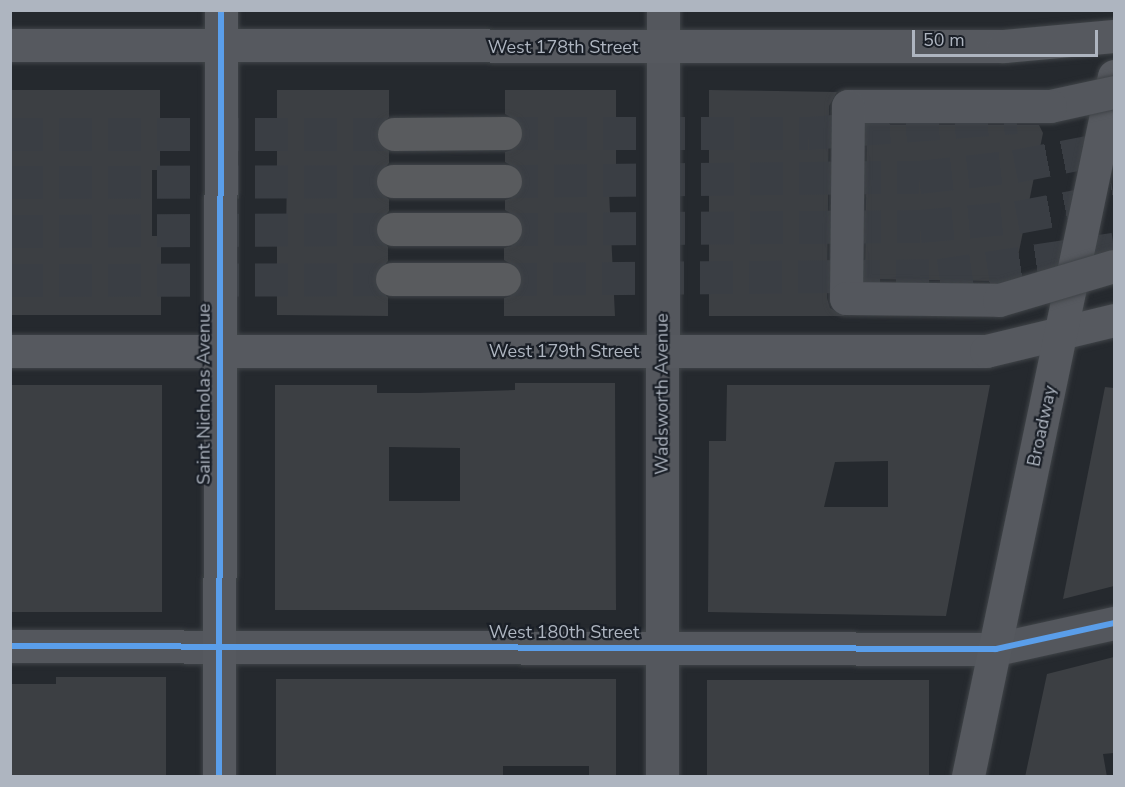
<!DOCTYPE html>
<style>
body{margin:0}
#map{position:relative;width:1125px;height:787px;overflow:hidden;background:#25292e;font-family:"Nunito Sans",sans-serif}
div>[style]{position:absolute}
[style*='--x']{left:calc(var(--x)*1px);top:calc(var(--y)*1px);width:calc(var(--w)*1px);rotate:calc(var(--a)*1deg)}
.building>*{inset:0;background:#3c3f43;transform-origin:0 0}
.highway-tunnel>*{height:33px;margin-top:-16.5px;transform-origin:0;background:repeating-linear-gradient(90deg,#3a3e44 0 33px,transparent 0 49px)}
.roads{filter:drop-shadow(0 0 2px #404448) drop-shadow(0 0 2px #404448)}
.minor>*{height:33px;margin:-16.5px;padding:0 16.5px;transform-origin:16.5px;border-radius:16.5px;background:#54575d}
.major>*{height:33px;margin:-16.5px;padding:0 16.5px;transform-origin:16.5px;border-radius:16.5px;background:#56595f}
.highway>*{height:33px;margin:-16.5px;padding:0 16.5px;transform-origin:16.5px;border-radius:16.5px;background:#595b5e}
.bridges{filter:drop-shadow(0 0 2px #404448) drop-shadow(0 0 2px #404448)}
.minor-bridge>*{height:33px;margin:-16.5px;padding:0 16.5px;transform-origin:16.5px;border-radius:16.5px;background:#54575d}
.cycleway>*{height:6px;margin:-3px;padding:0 3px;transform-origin:3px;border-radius:3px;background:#5a9eea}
span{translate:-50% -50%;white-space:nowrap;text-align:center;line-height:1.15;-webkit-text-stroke:4.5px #1a1f27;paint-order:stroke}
.street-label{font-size:18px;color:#aeb5c0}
.frame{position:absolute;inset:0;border:12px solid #aeb5c0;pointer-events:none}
.scale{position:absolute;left:912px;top:30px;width:186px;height:27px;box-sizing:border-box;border:3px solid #aeb5c0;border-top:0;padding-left:8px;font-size:18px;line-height:21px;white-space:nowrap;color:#aeb5c0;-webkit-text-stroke:4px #1a1f27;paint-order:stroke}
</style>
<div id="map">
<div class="building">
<div style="clip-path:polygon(10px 90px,160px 90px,160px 170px,152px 170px,152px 236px,161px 236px,161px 315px,10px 315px)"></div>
<div style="clip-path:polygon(277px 90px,389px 90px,389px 117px,375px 134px,389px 151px,389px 163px,374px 180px,377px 191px,389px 199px,389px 211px,374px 228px,388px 247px,388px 261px,373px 278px,376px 289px,388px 297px,388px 316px,277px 315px,277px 236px,286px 236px,287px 169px,277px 169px)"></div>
<div style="clip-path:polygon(505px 90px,616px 90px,616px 170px,608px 170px,615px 316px,504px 316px,504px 298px,514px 295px,523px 280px,520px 269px,504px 260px,504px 248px,515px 245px,524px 230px,521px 219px,505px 210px,505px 200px,515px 197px,524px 182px,521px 171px,505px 162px,505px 152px,515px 149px,524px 133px,521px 123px,505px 114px)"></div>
<div style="clip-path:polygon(709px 90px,837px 92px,829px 106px,827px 298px,830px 308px,845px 316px,709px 316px)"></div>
<div style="clip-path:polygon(867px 125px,1039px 125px,1043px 133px,1014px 276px,996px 281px,865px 279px)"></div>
<div style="clip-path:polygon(evenodd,515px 383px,615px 383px,616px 610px,275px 610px,275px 385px,377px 385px,377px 393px,418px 393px,515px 390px,515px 383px,389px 447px,460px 448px,460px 501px,389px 501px,389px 447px)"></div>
<div style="left:10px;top:385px;width:152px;height:227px"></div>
<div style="clip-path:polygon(evenodd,727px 385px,990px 385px,946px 616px,708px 612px,709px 441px,726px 441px,727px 385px,888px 461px,888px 507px,824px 507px,835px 462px,888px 461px)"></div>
<div style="clip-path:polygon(1105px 387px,1114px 388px,1114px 586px,1063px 599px)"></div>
<div style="clip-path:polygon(1114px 657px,1114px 753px,1103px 754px,1107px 777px,1025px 777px,1047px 674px)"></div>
<div style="clip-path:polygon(56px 677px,166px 677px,166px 777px,10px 777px,10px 684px,56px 684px)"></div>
<div style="clip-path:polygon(276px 679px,616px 679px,616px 777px,589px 777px,589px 766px,503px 766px,503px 777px,276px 777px)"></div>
<div style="left:707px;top:680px;width:222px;height:97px"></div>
</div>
<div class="highway-tunnel">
<div style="--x:505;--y:133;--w:303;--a:0"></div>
<div style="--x:808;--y:133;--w:209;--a:-4.4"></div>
<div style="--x:10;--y:134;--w:384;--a:0"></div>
<div style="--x:505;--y:181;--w:414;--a:-0.6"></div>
<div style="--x:919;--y:177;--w:97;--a:-6.5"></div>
<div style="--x:1015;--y:166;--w:101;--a:-10.9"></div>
<div style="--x:10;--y:182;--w:383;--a:-0.1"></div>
<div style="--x:505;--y:229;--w:415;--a:-0.4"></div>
<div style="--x:920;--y:226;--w:97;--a:-5.3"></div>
<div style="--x:1017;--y:217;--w:99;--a:-10.5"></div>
<div style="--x:10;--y:231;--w:383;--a:-0.3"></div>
<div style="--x:504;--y:279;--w:435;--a:-0.5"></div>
<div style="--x:939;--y:275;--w:177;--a:-8.5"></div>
<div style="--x:10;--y:280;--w:382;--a:-0.1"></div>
</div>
<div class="roads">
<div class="minor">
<div style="--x:10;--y:646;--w:986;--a:0.17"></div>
<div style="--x:996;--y:649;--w:121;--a:-12.4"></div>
<div style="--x:662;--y:776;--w:766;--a:-89.93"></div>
</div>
<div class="major">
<div style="--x:10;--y:45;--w:994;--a:0.06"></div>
<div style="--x:1004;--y:46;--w:110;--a:-5.2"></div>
<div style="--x:10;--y:351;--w:976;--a:0"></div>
<div style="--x:986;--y:351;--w:132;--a:-13.6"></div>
<div style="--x:219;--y:776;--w:766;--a:-89.85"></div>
<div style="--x:968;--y:776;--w:715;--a:-78.22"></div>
</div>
<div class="highway">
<div style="--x:394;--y:134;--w:111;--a:-0.5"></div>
<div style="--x:393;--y:181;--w:112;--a:0"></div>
<div style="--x:393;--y:229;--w:112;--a:0"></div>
<div style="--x:392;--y:279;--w:112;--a:0"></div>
</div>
</div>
<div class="bridges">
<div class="minor-bridge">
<div style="--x:1114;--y:92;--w:66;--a:167.7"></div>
<div style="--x:1050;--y:106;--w:202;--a:180"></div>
<div style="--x:848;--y:106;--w:192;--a:90.6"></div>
<div style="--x:846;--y:298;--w:153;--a:0.7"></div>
<div style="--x:999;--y:300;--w:120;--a:-16.5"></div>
</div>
</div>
<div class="cycleway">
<div style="--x:10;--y:646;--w:986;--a:0.17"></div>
<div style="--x:996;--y:649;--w:121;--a:-12.4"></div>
<div style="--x:219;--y:776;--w:766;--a:-89.85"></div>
</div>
<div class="street-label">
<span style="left:563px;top:47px">West 178th Street</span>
<span style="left:564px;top:351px">West 179th Street</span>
<span style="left:204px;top:394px;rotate:-90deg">Saint Nicholas Avenue</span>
<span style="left:662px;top:394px;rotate:-90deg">Wadsworth Avenue</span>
<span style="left:1042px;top:426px;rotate:-78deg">Broadway</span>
<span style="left:564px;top:632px">West 180th Street</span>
</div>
<div class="frame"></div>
<div class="scale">50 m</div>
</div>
